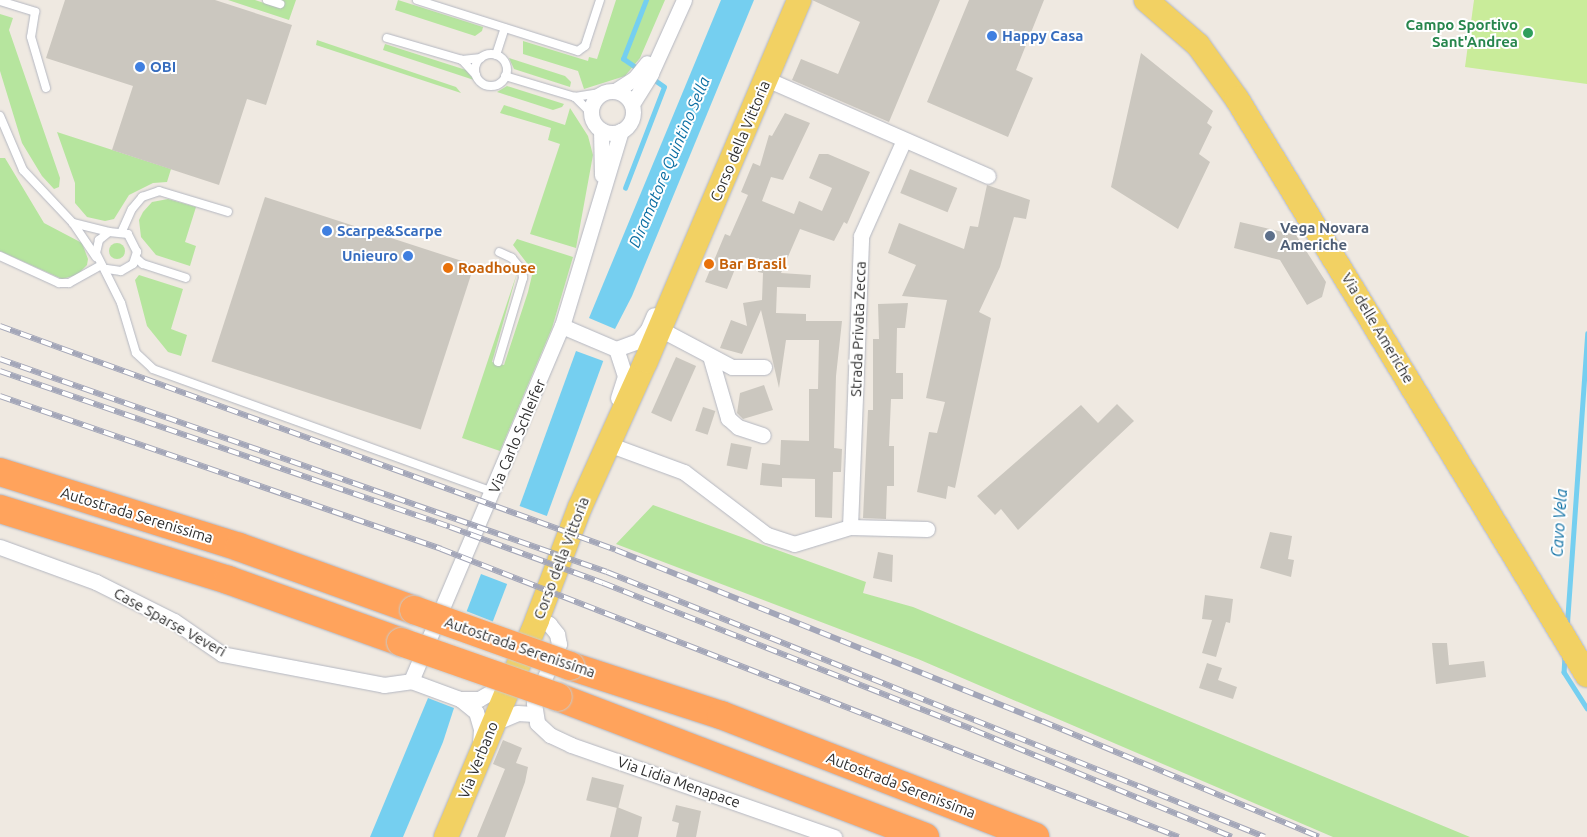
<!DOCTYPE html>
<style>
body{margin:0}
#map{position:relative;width:1587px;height:837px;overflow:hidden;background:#efe9e1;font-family:Ubuntu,sans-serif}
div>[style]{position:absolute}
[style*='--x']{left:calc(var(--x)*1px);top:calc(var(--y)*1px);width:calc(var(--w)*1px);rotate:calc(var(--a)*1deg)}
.green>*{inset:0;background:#b6e59e}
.round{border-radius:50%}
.pitch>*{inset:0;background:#c9ec9a}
.water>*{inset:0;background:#75cff0;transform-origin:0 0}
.stream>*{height:4.5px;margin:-2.25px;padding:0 2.25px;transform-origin:2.25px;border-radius:2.25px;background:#75cff0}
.building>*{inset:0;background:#cbc7bf;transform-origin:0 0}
.roads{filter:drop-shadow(0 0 1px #b4b7c1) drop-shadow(0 0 1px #b4b7c1)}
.service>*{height:8px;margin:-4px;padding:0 4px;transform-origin:4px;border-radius:4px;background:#fff}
.service>.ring{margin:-4px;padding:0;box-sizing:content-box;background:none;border:8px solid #fff;border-radius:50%}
.minor>*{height:15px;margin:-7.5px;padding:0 7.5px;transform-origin:7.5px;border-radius:7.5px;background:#fff}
.minor>.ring{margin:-7.5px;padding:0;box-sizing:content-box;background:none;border:15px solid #fff;border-radius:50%}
.primary>*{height:24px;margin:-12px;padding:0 12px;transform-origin:12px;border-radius:12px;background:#f2d163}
.motorway>*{height:28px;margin:-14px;padding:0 14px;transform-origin:14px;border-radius:14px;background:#ffa35c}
.rail>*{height:5.5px;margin-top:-2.75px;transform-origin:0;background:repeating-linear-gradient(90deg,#fff 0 11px,#a3a6b8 0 22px);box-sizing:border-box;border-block:1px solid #a3a6b8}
.bridges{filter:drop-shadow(0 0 1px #c9c9c9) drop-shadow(0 0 1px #c9c9c9)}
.motorway-bridge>*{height:28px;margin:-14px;padding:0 14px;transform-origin:14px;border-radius:14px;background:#ffa35c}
.dots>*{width:14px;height:14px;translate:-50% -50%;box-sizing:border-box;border:2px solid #fff;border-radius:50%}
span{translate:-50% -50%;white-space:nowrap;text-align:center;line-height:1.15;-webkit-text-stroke:4px #fff;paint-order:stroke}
.leisure-label{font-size:15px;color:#27864d;font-weight:700}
.right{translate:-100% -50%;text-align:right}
.shop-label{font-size:15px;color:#366cbe;font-weight:700}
.left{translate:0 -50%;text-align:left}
.street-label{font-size:15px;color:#2e2e2e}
.service-label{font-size:15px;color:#4e5e75;font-weight:700}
.food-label{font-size:15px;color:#c56008;font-weight:700}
.water-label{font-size:16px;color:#0d6fa3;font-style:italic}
</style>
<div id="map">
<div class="green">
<div style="clip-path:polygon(228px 0,255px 0,279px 8px,282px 0,296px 0,289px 20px)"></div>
<div style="clip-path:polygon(398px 0,483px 27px,482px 31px,475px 36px,395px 10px)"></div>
<div style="clip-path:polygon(616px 0,665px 0,640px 58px,625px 76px,584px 89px,578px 71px,523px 54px,523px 41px,588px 61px,589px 57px,597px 59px)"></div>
<div style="clip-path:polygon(0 14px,13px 18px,9px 30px,60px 178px,59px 187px,54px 189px,42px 176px,22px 143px,0 71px)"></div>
<div style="clip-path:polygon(317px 40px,456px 87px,461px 93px,316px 45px)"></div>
<div style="clip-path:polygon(385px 44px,466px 70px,474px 80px,383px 50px)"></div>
<div style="clip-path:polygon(509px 58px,565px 76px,571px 82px,570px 87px,514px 69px)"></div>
<div style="clip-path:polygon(507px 86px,564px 104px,562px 107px,553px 110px,497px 92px)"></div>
<div style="clip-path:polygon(504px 105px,565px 125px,570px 108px,588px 136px,593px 155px,576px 248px,530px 234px,560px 144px,548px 140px,551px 128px,500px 113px)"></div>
<div style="clip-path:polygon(57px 132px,171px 169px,167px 182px,153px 183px,129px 195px,114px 219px,105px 221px,87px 217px,75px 203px,75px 183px)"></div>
<div style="clip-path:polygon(0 158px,5px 158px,44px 223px,82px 243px,88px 259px,87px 265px,77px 275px,62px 279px,0 251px)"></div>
<div style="clip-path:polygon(168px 199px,196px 207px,185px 242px,196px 246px,190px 266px,156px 255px,141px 237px,139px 220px,143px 212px,152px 202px)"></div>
<div style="clip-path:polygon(517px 239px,573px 257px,552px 328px,500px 451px,462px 438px,517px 273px,492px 362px,504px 365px,528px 292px,533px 271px,513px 245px)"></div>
<div class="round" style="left:109px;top:243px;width:16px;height:16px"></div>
<div style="clip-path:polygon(139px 275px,183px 289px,171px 329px,187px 335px,181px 356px,168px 352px,147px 326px,135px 280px)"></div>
<div style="clip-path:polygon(653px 505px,866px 582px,863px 593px,913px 607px,1470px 837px,1333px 837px,918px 659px,616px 544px)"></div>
</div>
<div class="pitch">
<div style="clip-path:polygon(1474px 0,1587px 0,1587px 84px,1465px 67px)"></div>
</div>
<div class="water">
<div style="clip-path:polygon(721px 0,754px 0,632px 296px,615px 329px,589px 318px)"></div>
<div style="left:576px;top:351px;width:29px;height:165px;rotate:20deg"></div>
<div style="left:481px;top:574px;width:28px;height:40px;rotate:21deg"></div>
<div style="clip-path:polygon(428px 698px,454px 708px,443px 742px,403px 837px,370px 837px)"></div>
</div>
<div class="stream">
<div style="--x:639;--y:70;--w:19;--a:-145"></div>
<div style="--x:623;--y:59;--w:63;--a:-68.7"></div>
<div style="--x:625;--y:188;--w:108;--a:-68.9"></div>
<div style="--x:664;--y:87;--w:16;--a:-145"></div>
<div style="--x:1567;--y:623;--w:290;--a:-86"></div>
<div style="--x:1565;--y:655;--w:17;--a:93"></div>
<div style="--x:1564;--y:672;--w:43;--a:57.4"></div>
</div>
<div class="building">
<div style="clip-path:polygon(65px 0,215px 0,292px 25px,266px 105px,247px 99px,219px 185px,112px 150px,133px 86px,46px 58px)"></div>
<div style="clip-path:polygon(812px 0,940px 0,889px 122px,792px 80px,801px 59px,838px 74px,860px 22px)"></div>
<div style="clip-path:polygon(969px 0,1044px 0,1016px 70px,1033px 78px,1008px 137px,927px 102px)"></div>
<div style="clip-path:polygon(1141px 53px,1213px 111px,1207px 123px,1212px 127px,1199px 154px,1210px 162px,1178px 229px,1111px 187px)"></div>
<div style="clip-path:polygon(785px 113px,810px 123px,783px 180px,771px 177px,762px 201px,794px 214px,799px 201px,822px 211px,832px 188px,809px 178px,819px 154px,828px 154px,870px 172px,847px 224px,844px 222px,834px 241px,800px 229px,781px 273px,811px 275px,810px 288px,777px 287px,776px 313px,806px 314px,806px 321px,842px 321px,836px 376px,834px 448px,842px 449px,841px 472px,833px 472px,832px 518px,815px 517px,815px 479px,782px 478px,782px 487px,760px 485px,762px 463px,780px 465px,781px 440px,809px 441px,809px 389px,818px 389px,819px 340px,786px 340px,779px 388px,761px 310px,742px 354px,720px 348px,731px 320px,747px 326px,743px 303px,762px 300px,763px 273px,758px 272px,759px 258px,739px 259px,727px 289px,705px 282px,725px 234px,730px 236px,748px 195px,741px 192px,753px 163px,760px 166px,769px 135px,772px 136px)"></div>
<div style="left:910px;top:169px;width:51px;height:26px;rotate:22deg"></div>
<div style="clip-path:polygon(987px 185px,1030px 200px,1026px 219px,1014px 217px,1000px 267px,979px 312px,991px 318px,955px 488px,948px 486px,946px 499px,917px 492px,929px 432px,937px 433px,945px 402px,926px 398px,947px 300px,902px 296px,916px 265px,888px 253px,899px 223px,964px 249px,970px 226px,978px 227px)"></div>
<div style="left:265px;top:197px;width:220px;height:173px;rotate:18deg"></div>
<div style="clip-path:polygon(1240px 222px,1296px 235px,1326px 282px,1322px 297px,1307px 305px,1280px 260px,1234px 248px)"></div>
<div style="clip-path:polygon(908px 303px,905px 328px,897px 328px,896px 373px,903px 373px,903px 399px,891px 399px,889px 446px,894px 446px,894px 486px,887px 486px,886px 519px,863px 518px,868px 410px,873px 410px,873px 339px,879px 339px,878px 304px)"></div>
<div style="left:676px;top:357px;width:22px;height:61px;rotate:24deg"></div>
<div style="clip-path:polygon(764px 385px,773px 410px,743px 419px,737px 413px,740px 393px)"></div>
<div style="clip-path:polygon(1117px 404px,1134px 421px,1018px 530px,1001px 509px,995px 515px,977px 496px,1081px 405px,1098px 423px)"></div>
<div style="left:703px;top:407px;width:13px;height:25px;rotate:18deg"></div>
<div style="left:731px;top:443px;width:21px;height:23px;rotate:11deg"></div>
<div style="clip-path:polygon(1270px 532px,1292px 536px,1288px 559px,1294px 560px,1291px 577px,1260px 568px)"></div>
<div style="clip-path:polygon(878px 552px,893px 555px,892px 582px,873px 578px)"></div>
<div style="clip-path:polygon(1205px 595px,1233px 599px,1230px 623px,1226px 622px,1216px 657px,1202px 653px,1212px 620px,1202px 619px)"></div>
<div style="clip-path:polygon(1432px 643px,1447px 643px,1449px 665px,1484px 661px,1486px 677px,1436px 684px)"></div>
<div style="clip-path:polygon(1207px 663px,1222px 668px,1218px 680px,1237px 687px,1233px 699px,1199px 688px)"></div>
<div style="clip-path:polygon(503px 740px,522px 748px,516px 763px,528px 767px,525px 782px,505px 837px,477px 837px,505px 769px,493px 764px)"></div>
<div style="left:592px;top:777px;width:33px;height:24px;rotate:14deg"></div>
<div style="clip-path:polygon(676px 805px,701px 811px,696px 837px,676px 837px,679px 823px,672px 821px)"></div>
<div style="clip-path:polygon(617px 807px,642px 817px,638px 837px,610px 837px)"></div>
</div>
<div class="roads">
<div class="service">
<div style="--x:267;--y:0;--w:14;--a:17"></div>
<div style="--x:417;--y:0;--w:169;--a:17.6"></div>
<div style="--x:578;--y:51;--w:9;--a:-36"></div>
<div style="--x:585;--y:46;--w:48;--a:-71.9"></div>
<div style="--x:0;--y:1;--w:37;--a:17"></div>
<div style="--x:35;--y:12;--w:25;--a:99"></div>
<div style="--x:31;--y:37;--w:53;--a:73.6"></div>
<div style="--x:387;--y:38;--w:78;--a:16.3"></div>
<div class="ring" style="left:475px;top:54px;width:24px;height:24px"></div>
<div style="--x:496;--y:55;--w:28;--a:-72"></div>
<div style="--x:476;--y:75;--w:21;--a:-133"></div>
<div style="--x:462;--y:60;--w:19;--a:-6"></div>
<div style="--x:505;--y:76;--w:73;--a:16.7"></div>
<div style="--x:591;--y:113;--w:23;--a:-135"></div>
<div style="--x:575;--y:97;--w:30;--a:-9"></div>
<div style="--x:0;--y:116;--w:59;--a:66.9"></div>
<div style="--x:23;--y:170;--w:73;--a:46.7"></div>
<div style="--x:73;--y:223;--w:41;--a:55.9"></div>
<div style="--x:73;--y:223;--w:37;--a:14"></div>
<div style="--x:122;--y:231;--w:24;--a:-66"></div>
<div style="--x:132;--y:209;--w:16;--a:-50"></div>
<div style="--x:142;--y:197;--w:18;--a:-19"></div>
<div style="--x:159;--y:191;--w:72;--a:16.9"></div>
<div style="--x:0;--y:256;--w:65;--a:24.6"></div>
<div style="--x:59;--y:283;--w:10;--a:0"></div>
<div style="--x:69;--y:283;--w:37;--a:-29"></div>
<div style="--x:136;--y:258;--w:9;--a:41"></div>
<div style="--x:143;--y:264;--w:45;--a:18"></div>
<div style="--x:107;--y:269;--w:14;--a:8"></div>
<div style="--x:121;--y:271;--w:14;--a:-30"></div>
<div style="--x:133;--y:264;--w:13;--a:-72"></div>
<div style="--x:137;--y:252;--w:20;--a:-117"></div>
<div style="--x:128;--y:234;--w:19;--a:-174"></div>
<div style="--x:109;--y:232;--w:13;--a:141"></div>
<div style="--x:99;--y:240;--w:13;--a:103"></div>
<div style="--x:96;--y:253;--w:56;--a:63.4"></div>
<div style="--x:121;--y:303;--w:52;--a:73.3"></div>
<div style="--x:136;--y:353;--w:23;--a:43"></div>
<div style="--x:153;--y:369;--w:362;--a:19.9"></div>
<div style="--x:498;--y:362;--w:88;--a:-73.4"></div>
<div style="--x:523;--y:278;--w:8;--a:-97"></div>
<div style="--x:522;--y:270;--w:16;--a:-130"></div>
<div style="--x:512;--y:258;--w:14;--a:-155"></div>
</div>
<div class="minor">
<div style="--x:766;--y:79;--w:242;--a:23.6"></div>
<div class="ring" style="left:591px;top:91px;width:27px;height:27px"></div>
<div style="--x:615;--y:91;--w:24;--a:-33"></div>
<div style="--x:635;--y:78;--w:19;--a:-51"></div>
<div style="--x:632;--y:104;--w:36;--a:-58"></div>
<div style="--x:651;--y:73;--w:80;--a:-65.7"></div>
<div style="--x:601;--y:130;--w:45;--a:88.7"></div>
<div style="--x:562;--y:326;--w:59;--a:23.1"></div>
<div style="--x:660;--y:329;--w:81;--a:27.8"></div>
<div style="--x:732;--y:367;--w:32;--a:0"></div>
<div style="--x:710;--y:356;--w:65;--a:73.8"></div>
<div style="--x:728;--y:418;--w:13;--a:42"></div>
<div style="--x:738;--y:427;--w:26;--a:18"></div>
<div style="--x:618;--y:398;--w:23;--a:-72"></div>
<div style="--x:625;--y:376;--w:28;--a:-108"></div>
<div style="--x:616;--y:349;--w:23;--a:-20"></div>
<div style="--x:638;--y:341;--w:16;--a:-50"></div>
<div style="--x:648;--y:329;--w:15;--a:-67"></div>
<div style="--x:608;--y:444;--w:81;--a:20.2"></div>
<div style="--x:684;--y:472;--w:104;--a:37.2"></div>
<div style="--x:767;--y:535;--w:28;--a:18"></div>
<div style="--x:794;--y:544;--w:59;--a:-16.9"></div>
<div style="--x:850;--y:527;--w:77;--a:1.5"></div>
<div style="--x:850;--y:527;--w:291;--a:-87.8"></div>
<div style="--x:861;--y:236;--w:105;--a:-65.9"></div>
<div style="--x:0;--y:547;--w:102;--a:20"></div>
<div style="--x:96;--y:582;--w:87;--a:26.6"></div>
<div style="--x:174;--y:621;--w:58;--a:34.5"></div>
<div style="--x:222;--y:654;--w:165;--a:10.8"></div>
<div style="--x:384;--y:685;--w:27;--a:-8"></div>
<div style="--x:411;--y:681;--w:52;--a:20.2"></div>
<div style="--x:537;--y:620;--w:13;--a:18"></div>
<div style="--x:549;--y:624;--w:13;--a:51"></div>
<div style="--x:557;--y:634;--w:10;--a:79"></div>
<div style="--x:559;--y:644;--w:64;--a:113"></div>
<div style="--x:534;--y:703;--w:20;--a:81"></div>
<div style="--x:537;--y:723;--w:18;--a:43"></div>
<div style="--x:550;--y:735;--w:23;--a:25"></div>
<div style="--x:571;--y:745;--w:279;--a:19.3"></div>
<div style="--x:411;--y:681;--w:386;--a:-67"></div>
<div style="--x:562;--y:326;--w:204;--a:-73.2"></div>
<div style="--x:494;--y:723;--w:25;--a:-23"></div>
<div style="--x:517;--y:713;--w:17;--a:3"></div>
<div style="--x:480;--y:744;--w:15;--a:-86"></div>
<div style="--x:481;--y:729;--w:18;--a:-106"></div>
<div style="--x:476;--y:712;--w:21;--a:-141"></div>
<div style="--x:460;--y:699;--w:19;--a:0"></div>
<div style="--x:479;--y:699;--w:34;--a:-30"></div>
</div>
<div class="primary">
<div style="--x:1146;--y:0;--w:69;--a:40.9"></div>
<div style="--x:1198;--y:45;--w:67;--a:54.2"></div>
<div style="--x:1237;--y:99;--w:674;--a:58.72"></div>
<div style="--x:446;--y:837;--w:235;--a:-67.2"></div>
<div style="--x:537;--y:620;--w:121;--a:-69.2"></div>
<div style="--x:580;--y:507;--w:160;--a:-65.7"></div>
<div style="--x:646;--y:361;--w:392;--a:-67"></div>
</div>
<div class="motorway">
<div style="--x:0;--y:472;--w:250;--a:17.4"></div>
<div style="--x:239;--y:547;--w:186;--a:19.8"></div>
<div style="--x:0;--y:509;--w:239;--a:17.3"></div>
<div style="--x:228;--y:580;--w:184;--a:19.7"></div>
<div style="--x:570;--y:666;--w:159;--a:18"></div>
<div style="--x:721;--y:715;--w:337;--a:21.2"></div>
<div style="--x:558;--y:697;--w:393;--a:20.9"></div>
</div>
</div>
<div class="rail">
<div style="--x:0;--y:326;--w:655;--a:19.98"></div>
<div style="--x:616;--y:550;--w:459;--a:21.9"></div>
<div style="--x:1042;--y:721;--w:300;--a:22.7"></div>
<div style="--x:0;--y:359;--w:643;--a:19.34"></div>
<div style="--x:607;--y:572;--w:709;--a:21.94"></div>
<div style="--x:0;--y:371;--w:476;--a:19.1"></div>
<div style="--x:450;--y:527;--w:163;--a:20.1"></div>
<div style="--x:603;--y:583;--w:399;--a:21.6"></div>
<div style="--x:974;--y:730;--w:279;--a:22.5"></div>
<div style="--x:0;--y:396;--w:467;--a:19.1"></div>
<div style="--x:441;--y:549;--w:792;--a:21.32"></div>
</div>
<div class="bridges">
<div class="motorway-bridge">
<div style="--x:414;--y:610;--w:166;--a:19.7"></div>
<div style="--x:401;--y:642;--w:166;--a:19.3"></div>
</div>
</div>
<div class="dots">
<div style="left:1528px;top:33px;background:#2e9e5b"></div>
<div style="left:992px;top:36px;background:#3f7fe0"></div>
<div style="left:140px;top:67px;background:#3f7fe0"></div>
<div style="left:327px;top:231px;background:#3f7fe0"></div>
<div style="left:1270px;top:236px;background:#5c6f8a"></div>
<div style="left:408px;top:256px;background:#3f7fe0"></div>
<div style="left:709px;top:264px;background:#e8710a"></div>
<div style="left:448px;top:268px;background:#e8710a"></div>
</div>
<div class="leisure-label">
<span class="right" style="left:1518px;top:33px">Campo Sportivo<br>Sant'Andrea</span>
</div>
<div class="shop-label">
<span class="left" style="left:1002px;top:36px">Happy Casa</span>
<span class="left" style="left:150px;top:67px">OBI</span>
<span class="left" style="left:337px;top:231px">Scarpe&amp;Scarpe</span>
<span class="right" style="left:398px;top:256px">Unieuro</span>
</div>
<div class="street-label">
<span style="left:740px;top:141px;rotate:-67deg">Corso della Vittoria</span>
<span style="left:1378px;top:328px;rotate:59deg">Via delle Americhe</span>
<span style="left:858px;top:329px;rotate:-88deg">Strada Privata Zecca</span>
<span style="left:517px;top:436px;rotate:-67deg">Via Carlo Schleifer</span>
<span style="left:137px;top:515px;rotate:17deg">Autostrada Serenissima</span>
<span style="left:561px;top:558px;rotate:-69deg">Corso della Vittoria</span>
<span style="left:170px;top:622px;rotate:29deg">Case Sparse Veveri</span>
<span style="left:520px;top:647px;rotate:19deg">Autostrada Serenissima</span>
<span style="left:478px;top:760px;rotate:-68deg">Via Verbano</span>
<span style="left:679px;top:782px;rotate:19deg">Via Lidia Menapace</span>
<span style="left:901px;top:785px;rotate:21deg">Autostrada Serenissima</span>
</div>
<div class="service-label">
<span class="left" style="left:1280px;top:236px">Vega Novara<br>Americhe</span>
</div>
<div class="food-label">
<span class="left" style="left:719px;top:264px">Bar Brasil</span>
<span class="left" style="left:458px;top:268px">Roadhouse</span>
</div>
<div class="water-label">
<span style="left:669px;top:162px;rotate:-67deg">Diramatore Quintino Sella</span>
<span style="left:1559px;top:523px;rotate:-86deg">Cavo Vela</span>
</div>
</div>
